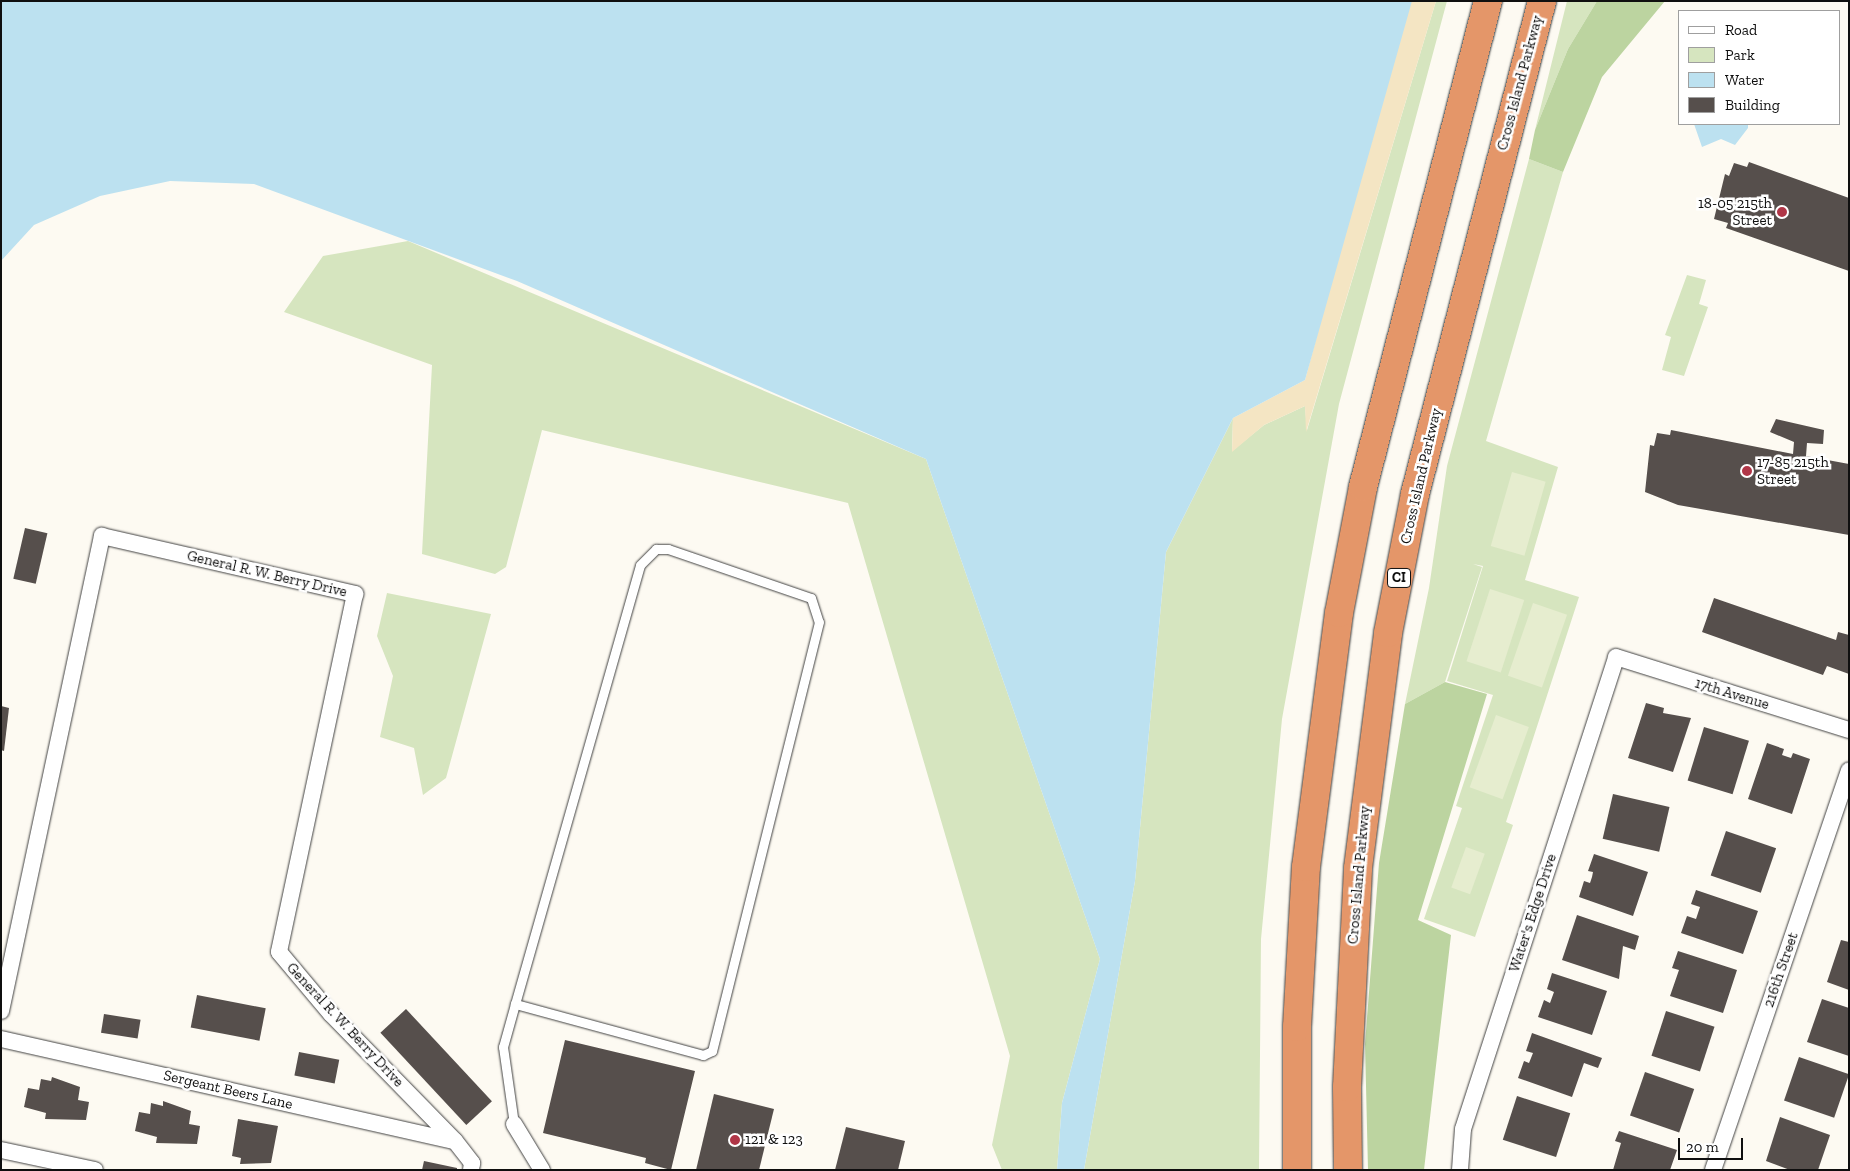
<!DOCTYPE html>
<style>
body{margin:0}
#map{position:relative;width:1850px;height:1171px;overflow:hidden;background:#fdfaf2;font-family:"Zilla Slab",serif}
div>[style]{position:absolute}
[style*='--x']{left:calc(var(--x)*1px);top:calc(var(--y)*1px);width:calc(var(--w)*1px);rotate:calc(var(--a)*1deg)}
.green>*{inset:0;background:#d6e5bf}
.forest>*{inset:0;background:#bcd4a0}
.sand>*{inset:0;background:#f4e5c3}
.pitch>*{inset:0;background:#e6edcf;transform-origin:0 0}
.water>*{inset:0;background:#bce1f0}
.building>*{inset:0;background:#564f4c;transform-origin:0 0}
.roads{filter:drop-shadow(0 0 1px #424242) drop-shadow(0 0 1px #424242)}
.lane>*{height:9px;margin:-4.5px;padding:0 4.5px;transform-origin:4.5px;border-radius:4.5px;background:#fff}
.street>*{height:16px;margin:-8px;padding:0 8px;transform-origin:8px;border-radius:8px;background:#fff}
.highway>*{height:28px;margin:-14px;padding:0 14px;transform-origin:14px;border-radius:14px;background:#e49669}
.dots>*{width:14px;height:14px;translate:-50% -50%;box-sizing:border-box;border:2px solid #fff;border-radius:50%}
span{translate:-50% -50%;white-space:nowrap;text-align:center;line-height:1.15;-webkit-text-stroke:5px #fff;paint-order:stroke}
.shield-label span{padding:1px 4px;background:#fff;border:1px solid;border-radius:4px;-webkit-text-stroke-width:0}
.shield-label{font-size:14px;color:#0f0f0f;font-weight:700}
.street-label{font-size:15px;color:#0f0f0f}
.poi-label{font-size:15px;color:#0f0f0f}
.right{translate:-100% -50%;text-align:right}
.left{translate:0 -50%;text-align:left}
.frame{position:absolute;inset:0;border:2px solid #0f0f0f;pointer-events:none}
.legend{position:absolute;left:1678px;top:10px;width:162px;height:115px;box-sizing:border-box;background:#fff;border:1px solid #9f9f9f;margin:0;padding:6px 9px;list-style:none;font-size:15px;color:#0f0f0f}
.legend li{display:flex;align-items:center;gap:10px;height:25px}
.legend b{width:25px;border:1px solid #9f9f9f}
.scale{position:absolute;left:1678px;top:1138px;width:65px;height:22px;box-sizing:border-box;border:2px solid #0f0f0f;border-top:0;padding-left:6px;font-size:15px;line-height:18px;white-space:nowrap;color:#0f0f0f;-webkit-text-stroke:4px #fff;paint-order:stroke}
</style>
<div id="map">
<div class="green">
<div style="clip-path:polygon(1436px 1px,1447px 1px,1339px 404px,1282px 719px,1261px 939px,1259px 1170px,1084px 1170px,1135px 881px,1166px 552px,1233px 418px,1232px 451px,1264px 425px,1305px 406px,1307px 430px)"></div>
<div style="clip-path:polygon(1567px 1px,1597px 1px,1568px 49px,1535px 130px)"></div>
<div style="clip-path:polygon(1529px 159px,1563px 172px,1486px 441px,1558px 467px,1525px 580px,1579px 597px,1506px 822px,1513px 825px,1475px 937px,1424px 919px,1462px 808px,1456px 806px,1493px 695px,1447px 681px,1483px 566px,1473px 564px,1482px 567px,1445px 682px,1405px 704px,1429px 588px,1447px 466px)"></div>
<div style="clip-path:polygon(408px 241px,926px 459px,1100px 959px,1062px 1103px,1057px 1170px,1002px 1170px,992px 1145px,1010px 1056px,848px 503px,542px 430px,506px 567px,495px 574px,422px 554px,432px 365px,284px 312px,323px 256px)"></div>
<div style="clip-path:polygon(1687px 275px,1706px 280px,1699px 304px,1708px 307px,1684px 376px,1662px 370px,1671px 337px,1665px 335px)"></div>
<div style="clip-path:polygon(387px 593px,491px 614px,446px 778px,423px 795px,414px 748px,380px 737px,393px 676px,377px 636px)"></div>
</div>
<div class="forest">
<div style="clip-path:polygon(1597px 1px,1665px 1px,1602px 77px,1563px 172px,1529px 159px,1535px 130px,1568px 49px)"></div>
<div style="clip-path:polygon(1445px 682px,1487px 694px,1418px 920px,1451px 935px,1424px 1170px,1368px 1170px,1365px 1044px,1379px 863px,1405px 704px)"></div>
</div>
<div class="sand">
<div style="clip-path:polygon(1407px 1px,1436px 1px,1306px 432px,1305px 406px,1264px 425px,1232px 452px,1233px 418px,1305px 380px)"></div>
</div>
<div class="pitch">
<div style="left:1512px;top:472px;width:35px;height:77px;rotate:16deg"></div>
<div style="left:1490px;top:589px;width:36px;height:76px;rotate:18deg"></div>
<div style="left:1533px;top:603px;width:36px;height:77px;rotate:19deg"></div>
<div style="left:1496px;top:715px;width:35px;height:77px;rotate:20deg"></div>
<div style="left:1466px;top:847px;width:20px;height:43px;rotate:20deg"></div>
</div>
<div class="water">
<div style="clip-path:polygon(1px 1px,1412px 1px,1305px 380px,1233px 418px,1166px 552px,1135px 881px,1084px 1170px,1057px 1170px,1062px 1103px,1100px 959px,926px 459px,517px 281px,254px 184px,170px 181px,100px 196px,34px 225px,1px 261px)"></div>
<div style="clip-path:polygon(1694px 124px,1748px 124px,1748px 128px,1735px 145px,1721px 139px,1702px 147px)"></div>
</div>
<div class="building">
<div style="clip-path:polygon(1749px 162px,1849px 198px,1849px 271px,1726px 228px,1728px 223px,1714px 219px,1725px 174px,1729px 176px,1734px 163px,1747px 167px)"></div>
<div style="clip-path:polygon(1776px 419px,1824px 430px,1823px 444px,1807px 443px,1806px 456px,1849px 464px,1849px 535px,1678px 505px,1645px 492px,1650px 445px,1654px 446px,1657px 433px,1670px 435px,1671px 430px,1793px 454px,1794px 442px,1770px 432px)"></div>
<div style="left:25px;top:528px;width:23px;height:52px;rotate:13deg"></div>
<div style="clip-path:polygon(1714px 598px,1836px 640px,1838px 632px,1849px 635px,1849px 674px,1827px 666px,1823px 675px,1702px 632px)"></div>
<div style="clip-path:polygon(1646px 703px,1664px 708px,1663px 713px,1691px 718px,1673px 772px,1628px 758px)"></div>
<div style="clip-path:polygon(1px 706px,9px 708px,4px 751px,1px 750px)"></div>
<div style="left:1704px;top:727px;width:47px;height:56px;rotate:17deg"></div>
<div style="clip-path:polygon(1767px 743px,1784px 749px,1782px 755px,1791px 758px,1793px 753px,1810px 759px,1792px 814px,1748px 799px)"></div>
<div style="left:1613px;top:794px;width:58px;height:46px;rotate:13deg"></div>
<div style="left:1726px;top:831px;width:53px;height:47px;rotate:19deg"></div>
<div style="clip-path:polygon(1594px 854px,1648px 872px,1633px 916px,1579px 897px,1584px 881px,1590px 883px,1592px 877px,1593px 872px,1588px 871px)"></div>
<div style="clip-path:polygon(1696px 890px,1758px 911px,1743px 954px,1681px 933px,1687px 916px,1696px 919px,1700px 907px,1691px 904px)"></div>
<div style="clip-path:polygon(1577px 915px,1639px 936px,1635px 950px,1623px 946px,1619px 979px,1562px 960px)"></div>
<div style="clip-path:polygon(1841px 940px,1849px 942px,1849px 990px,1827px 982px)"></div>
<div style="clip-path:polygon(1678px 951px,1737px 970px,1723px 1013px,1670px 996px,1679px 970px,1672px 968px)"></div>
<div style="clip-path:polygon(1552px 973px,1607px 991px,1592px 1035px,1538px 1017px,1544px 1000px,1550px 1003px,1554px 992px,1547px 989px)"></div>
<div style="left:197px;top:995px;width:70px;height:33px;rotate:11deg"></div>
<div style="clip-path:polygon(1822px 999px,1849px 1008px,1849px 1056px,1807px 1042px)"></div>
<div style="left:406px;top:1009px;width:126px;height:35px;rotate:47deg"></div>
<div style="left:1666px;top:1011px;width:51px;height:47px;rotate:18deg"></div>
<div style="left:104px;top:1014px;width:37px;height:19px;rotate:9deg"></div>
<div style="clip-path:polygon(1532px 1033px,1602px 1058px,1598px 1068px,1584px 1063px,1572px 1097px,1518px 1078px,1524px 1061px,1529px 1063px,1533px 1053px,1526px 1051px)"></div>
<div style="clip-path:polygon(565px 1040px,695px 1071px,671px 1170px,645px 1163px,646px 1158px,543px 1133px)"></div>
<div style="left:299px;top:1052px;width:41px;height:24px;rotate:11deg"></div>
<div style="left:1799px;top:1057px;width:53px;height:46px;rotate:19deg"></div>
<div style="left:1645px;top:1072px;width:52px;height:46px;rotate:19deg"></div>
<div style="clip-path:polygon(52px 1077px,80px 1087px,78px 1100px,89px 1102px,86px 1120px,45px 1119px,46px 1113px,24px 1107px,28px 1088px,39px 1090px,41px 1079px,51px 1081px)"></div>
<div style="clip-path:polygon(714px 1094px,774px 1109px,759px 1170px,696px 1170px)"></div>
<div style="left:1517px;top:1096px;width:56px;height:46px;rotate:18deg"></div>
<div style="clip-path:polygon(163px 1101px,191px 1111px,189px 1124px,200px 1126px,197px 1144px,156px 1143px,157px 1137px,135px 1131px,139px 1112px,150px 1114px,151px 1103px,163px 1106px)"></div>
<div style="clip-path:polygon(1780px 1117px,1830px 1135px,1818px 1170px,1790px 1170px,1766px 1161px)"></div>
<div style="clip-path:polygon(238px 1119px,278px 1126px,271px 1163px,240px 1164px,241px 1158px,232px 1156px)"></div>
<div style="clip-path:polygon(846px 1127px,905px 1141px,898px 1170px,835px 1170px)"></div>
<div style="clip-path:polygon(1619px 1131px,1677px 1150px,1670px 1170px,1613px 1170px,1621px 1143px,1615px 1141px)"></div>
<div style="clip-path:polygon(424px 1161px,457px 1168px,457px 1170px,422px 1170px)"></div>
</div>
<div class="roads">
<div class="lane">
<div style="--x:514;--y:1124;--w:78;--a:-98.1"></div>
<div style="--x:503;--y:1047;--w:45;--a:-74.4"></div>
<div style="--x:515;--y:1004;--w:456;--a:-74.1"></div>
<div style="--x:640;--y:565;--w:23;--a:-45"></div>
<div style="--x:656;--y:549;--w:12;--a:0"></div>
<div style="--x:668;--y:549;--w:151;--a:18.9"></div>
<div style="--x:811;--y:598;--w:25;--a:72"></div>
<div style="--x:819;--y:622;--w:442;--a:104"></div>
<div style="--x:712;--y:1051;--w:10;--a:156"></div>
<div style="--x:703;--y:1055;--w:195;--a:-164.8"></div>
</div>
<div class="street">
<div style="--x:1;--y:1011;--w:486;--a:-78"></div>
<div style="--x:102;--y:536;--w:260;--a:12.9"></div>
<div style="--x:355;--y:594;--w:366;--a:102"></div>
<div style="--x:279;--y:952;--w:81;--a:50"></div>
<div style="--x:331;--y:1014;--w:177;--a:45.7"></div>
<div style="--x:455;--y:1141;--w:28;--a:52"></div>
<div style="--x:472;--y:1163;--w:7;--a:98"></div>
<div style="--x:1;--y:1039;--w:465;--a:12.7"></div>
<div style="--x:514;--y:1124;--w:54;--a:58.7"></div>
<div style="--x:1;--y:1150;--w:96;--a:12"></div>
<div style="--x:1460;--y:1170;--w:41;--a:-85.8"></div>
<div style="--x:1463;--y:1129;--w:496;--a:-72"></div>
<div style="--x:1616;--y:657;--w:244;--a:17.4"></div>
<div style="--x:1713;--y:1170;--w:422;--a:-71.2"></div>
</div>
<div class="highway">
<div style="--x:1297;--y:1170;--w:143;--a:-90"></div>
<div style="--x:1297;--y:1027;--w:160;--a:-86.8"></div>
<div style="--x:1306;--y:867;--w:256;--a:-82.6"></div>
<div style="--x:1339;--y:613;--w:128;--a:-79.2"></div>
<div style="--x:1363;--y:487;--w:502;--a:-75.58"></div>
<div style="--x:1348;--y:1170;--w:83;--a:-90.7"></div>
<div style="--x:1347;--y:1087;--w:219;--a:-87.1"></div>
<div style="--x:1358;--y:868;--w:237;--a:-82.7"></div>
<div style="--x:1388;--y:633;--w:142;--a:-79"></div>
<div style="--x:1415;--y:494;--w:509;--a:-75.55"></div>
</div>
</div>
<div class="dots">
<div style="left:1782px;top:212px;background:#b03647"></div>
<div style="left:1747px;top:471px;background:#b03647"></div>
<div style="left:735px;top:1140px;background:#b03647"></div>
</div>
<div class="shield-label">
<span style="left:1399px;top:578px">CI</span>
</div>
<div class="street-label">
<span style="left:1520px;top:83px;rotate:-75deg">Cross Island Parkway</span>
<span style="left:1421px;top:476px;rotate:-77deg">Cross Island Parkway</span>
<span style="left:267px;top:574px;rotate:13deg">General R. W. Berry Drive</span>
<span style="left:1732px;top:694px;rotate:17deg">17th Avenue</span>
<span style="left:1359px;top:875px;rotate:-85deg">Cross Island Parkway</span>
<span style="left:1533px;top:913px;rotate:-72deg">Water's Edge Drive</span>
<span style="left:1781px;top:970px;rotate:-71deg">216th Street</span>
<span style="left:345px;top:1025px;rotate:47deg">General R. W. Berry Drive</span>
<span style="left:228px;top:1090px;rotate:13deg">Sergeant Beers Lane</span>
</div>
<div class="poi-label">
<span class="right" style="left:1772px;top:212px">18-05 215th<br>Street</span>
<span class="left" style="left:1757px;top:471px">17-85 215th<br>Street</span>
<span class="left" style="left:745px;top:1140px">121 &amp; 123</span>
</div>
<div class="frame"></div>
<ul class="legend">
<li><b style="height:6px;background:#fff"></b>Road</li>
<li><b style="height:14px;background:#d6e5bf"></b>Park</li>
<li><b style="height:14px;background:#bce1f0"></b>Water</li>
<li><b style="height:14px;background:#564f4c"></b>Building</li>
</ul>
<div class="scale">20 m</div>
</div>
